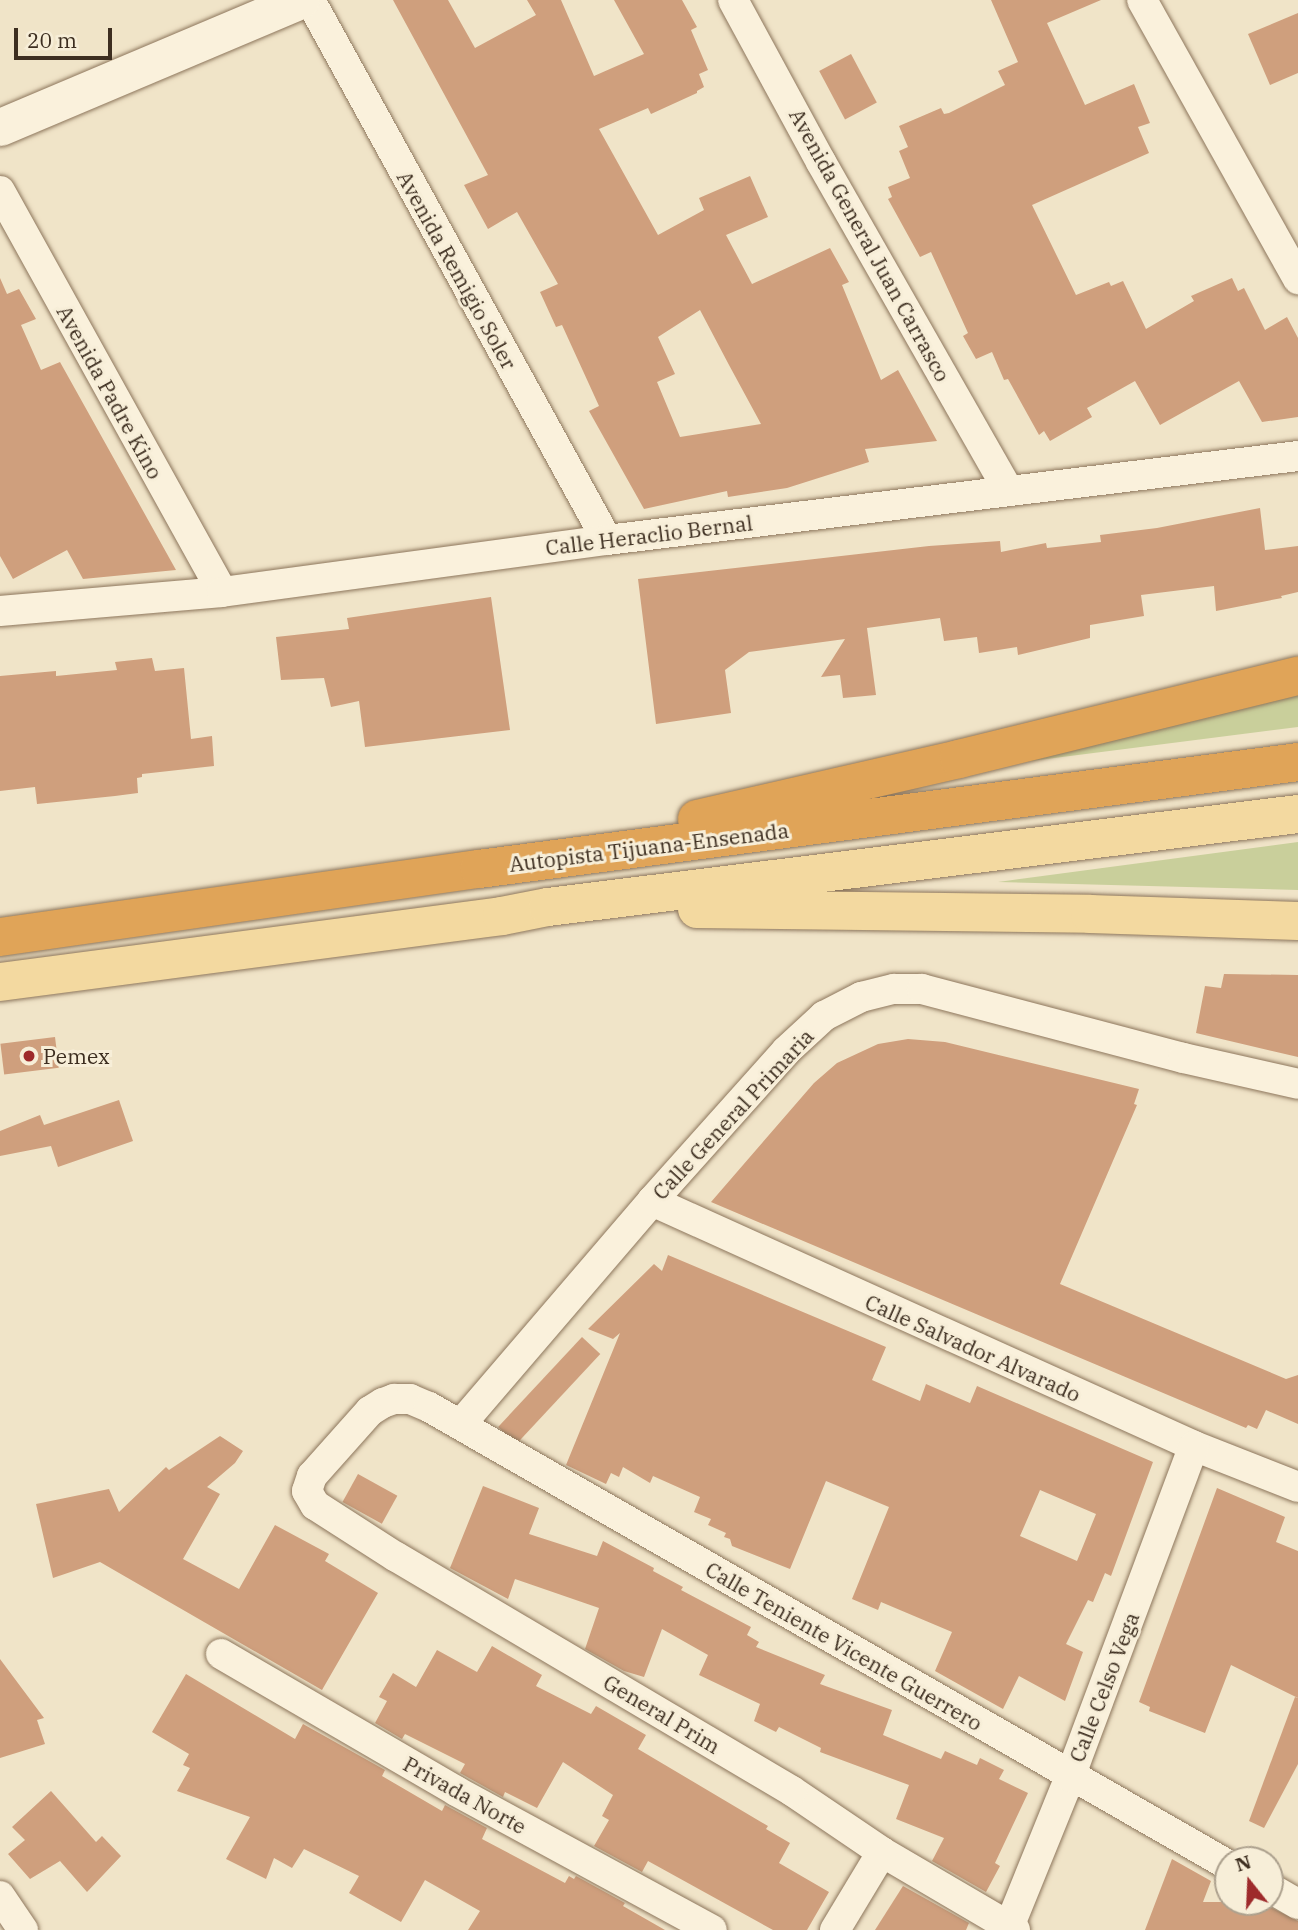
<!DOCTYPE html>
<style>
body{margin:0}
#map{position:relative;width:1298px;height:1930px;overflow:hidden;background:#f0e4c8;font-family:"IBM Plex Serif",serif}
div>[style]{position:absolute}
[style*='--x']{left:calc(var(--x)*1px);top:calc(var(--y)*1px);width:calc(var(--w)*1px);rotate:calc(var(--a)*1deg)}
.green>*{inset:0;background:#c9cf9b}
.building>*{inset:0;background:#cf9f7d;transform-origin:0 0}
.roads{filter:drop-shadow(0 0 2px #8d765c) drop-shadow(0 0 2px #8d765c)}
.minor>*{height:30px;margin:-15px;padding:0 15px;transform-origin:15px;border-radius:15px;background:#faf1dc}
.tertiary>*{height:37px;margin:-18.5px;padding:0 18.5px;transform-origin:18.5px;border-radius:18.5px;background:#faf1dc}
.primary>*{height:38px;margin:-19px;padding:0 19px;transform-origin:19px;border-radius:19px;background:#f3d9a0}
.motorway>*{height:38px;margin:-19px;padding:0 19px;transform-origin:19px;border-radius:19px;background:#e0a458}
.dots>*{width:19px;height:19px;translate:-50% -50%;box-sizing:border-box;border:4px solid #f7eed8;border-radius:50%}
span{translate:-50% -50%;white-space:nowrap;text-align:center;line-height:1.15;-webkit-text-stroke:6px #f7eed8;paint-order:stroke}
.street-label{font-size:21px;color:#3d2e20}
.poi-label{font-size:21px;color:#3d2e20}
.left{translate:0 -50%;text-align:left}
.north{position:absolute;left:1214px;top:1846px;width:70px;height:70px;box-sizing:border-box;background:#f7eed8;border:2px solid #ada18e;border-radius:50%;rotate:342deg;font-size:19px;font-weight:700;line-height:28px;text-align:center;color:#3d2e20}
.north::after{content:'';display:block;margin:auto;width:24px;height:32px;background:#9e2a2b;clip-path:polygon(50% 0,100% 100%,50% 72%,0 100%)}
.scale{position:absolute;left:14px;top:28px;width:98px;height:32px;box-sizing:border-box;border:4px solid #3d2e20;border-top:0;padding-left:9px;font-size:21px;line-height:24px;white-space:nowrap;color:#3d2e20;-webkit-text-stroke:5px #f7eed8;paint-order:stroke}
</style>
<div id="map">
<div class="green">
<div style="clip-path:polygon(1298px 694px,1298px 727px,1023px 762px)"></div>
<div style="clip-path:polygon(1298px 842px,1298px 890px,998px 882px)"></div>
</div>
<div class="building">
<div style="clip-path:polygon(evenodd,393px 0,448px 0,475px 48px,536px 15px,527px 0,561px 0,594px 76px,644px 54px,614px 0,682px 0,697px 27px,691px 30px,708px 70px,699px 74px,704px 87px,697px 91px,697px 93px,651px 114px,648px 108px,599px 129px,658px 235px,704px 210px,699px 198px,750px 176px,768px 217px,726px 235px,752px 284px,830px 248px,849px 282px,842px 285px,881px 380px,898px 370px,937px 441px,865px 449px,869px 462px,787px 488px,728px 497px,727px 491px,644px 509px,589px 411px,599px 406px,562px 325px,556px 327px,540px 292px,558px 284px,517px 212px,488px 229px,464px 185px,488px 175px,393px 0,700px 310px,729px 365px,761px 424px,680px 437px,657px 382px,675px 374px,658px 337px,700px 310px)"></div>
<div style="clip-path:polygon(991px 0,1101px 0,1047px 23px,1085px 105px,1134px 84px,1150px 123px,1138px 127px,1149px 153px,1032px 205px,1076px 295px,1109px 282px,1111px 286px,1123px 281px,1146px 329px,1194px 301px,1191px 296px,1232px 278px,1238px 291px,1244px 288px,1265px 330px,1287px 317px,1298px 338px,1298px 417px,1262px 422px,1239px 381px,1160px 425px,1135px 381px,1087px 408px,1092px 417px,1050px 441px,1044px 431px,1039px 435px,1008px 379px,1004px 380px,992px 352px,976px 359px,963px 336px,968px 333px,931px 252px,920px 257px,888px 199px,892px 197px,888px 187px,910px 178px,899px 151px,908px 147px,899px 126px,941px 108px,944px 114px,949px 113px,1005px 85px,998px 71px,1018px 62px)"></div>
<div style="clip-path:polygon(1298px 13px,1298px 73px,1270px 85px,1248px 34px)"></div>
<div style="left:851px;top:54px;width:55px;height:36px;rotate:62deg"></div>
<div style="clip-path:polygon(0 278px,7px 294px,19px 289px,36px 319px,21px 325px,41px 370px,60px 362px,176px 570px,83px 579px,67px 550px,13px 579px,0 556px)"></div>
<div style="clip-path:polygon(1260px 508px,1265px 550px,1298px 546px,1298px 592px,1281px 596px,1282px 598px,1216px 611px,1214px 586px,1141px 595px,1144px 616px,1090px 625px,1090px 638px,1018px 655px,1017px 647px,979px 653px,977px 637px,944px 641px,940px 618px,867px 628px,876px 695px,843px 698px,840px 675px,821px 677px,845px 639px,749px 652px,725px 670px,731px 713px,656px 724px,638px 579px,929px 546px,1000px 541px,1001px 552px,1046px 543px,1047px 548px,1101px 542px,1100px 535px,1157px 528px)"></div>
<div style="clip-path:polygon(491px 597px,510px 730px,365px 747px,359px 701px,331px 707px,324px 678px,281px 680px,276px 637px,349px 629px,347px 618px)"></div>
<div style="clip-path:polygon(152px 658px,155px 671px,184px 668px,191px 739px,212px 736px,214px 766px,142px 774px,142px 777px,137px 778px,138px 793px,115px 796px,37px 804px,35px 787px,0 791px,0 676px,56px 671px,56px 676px,117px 670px,115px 662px)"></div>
<div style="clip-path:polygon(1224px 974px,1298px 975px,1298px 1057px,1196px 1033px,1205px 986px,1221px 988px)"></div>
<div style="left:55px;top:1037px;width:31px;height:55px;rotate:83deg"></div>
<div style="clip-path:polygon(908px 1039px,945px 1042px,1139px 1089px,1134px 1104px,1137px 1105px,1060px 1284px,1286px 1379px,1298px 1375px,1298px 1424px,1266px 1410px,1257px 1429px,1248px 1425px,1246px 1428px,711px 1202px,814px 1083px,837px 1063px,878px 1044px)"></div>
<div style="clip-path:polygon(119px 1100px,133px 1141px,58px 1167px,51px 1146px,0 1156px,0 1131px,40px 1115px,44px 1125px)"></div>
<div style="clip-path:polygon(evenodd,668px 1255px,886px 1347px,872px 1380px,920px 1401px,926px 1384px,970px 1403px,977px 1386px,1153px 1462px,1111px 1576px,1105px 1573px,1093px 1602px,1088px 1600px,1066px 1644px,1083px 1652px,1065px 1701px,1019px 1676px,1003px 1709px,935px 1671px,952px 1632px,881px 1602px,878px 1610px,852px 1599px,889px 1507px,826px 1481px,790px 1569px,732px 1546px,730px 1539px,724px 1537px,726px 1533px,708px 1525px,711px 1519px,694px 1512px,700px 1497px,653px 1476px,650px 1483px,623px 1467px,619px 1477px,611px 1473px,606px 1484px,566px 1465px,620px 1333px,613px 1339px,588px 1329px,654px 1264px,662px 1271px,668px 1255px,1040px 1490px,1096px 1514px,1077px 1561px,1020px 1536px,1040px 1490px)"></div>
<div style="left:582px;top:1337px;width:25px;height:123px;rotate:43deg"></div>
<div style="clip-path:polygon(220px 1436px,243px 1451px,235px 1463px,207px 1487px,220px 1494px,183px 1559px,239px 1589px,275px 1525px,329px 1554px,325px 1561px,378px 1593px,322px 1690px,100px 1562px,53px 1578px,36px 1504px,109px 1489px,119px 1512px,166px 1467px,169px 1470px)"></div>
<div style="left:358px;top:1474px;width:45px;height:32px;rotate:29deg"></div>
<div style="clip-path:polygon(483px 1486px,539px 1508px,529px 1534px,597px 1556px,603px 1541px,654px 1568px,653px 1571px,683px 1587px,681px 1590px,751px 1627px,747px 1635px,759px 1642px,756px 1647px,825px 1675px,820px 1684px,892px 1710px,883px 1735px,941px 1759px,945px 1751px,977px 1765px,980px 1758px,1004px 1770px,999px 1779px,1028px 1793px,995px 1863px,1000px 1866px,986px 1892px,932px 1861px,944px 1838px,896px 1819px,909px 1785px,820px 1752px,821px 1748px,779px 1727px,776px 1732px,754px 1721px,760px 1704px,699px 1675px,708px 1655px,662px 1629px,644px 1677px,624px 1671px,585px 1649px,599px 1608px,515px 1579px,508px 1599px,450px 1568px)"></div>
<div style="clip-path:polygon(1217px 1488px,1285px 1517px,1276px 1542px,1298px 1551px,1298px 1698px,1231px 1665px,1205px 1733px,1149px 1711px,1150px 1707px,1139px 1702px)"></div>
<div style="clip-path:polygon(492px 1646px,542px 1675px,536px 1686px,591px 1714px,596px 1706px,646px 1735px,638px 1749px,768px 1826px,766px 1829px,790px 1843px,779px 1863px,829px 1892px,807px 1930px,773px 1930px,648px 1861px,642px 1872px,594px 1846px,609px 1820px,602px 1816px,613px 1795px,563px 1762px,537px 1808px,505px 1792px,503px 1797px,460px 1773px,465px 1764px,405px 1734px,402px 1739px,375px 1723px,387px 1701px,379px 1697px,393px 1673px,416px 1687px,437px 1650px,477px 1672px)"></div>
<div style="clip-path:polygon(0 1659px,44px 1718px,37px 1720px,45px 1744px,0 1758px)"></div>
<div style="clip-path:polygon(186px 1674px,295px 1739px,303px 1724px,385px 1770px,382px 1776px,442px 1811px,445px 1805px,487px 1828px,482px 1839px,565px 1883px,569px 1876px,574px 1879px,576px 1876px,625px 1903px,623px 1906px,665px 1930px,468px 1930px,480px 1911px,425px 1880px,401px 1922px,349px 1893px,359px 1876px,304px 1849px,292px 1868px,274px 1858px,266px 1879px,226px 1859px,250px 1817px,177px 1791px,190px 1768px,183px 1765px,189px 1754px,152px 1732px)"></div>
<div style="clip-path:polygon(1295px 1697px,1298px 1698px,1298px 1764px,1264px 1828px,1249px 1821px)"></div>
<div style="clip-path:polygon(51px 1791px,96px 1842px,102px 1836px,121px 1856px,87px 1892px,60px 1861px,30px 1879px,8px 1854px,25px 1840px,12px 1827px)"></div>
<div style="clip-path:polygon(1172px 1859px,1211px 1881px,1203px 1902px,1260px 1902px,1298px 1921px,1298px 1930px,1145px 1930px)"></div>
<div style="clip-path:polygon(903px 1886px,969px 1923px,966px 1930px,875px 1930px)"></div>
</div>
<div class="roads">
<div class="minor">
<div style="--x:310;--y:0;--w:616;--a:61.19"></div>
<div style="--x:733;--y:0;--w:184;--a:61.5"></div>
<div style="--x:821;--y:162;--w:378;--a:60.3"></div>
<div style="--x:1142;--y:0;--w:320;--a:60.8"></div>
<div style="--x:0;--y:191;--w:458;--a:61"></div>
<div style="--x:0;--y:611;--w:223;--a:-4.9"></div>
<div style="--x:222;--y:592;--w:388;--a:-7.7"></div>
<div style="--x:607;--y:540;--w:696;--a:-6.93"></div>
<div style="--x:652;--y:1201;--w:595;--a:24.32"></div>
<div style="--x:1194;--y:1446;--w:112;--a:21.5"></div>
<div style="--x:461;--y:1424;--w:294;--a:-49.4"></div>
<div style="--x:652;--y:1201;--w:201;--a:-48.2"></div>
<div style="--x:786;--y:1051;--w:52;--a:-42.6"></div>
<div style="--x:824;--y:1016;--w:42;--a:-27.2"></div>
<div style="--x:861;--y:997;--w:34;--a:-14"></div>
<div style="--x:894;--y:989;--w:28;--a:0"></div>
<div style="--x:922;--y:989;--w:270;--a:14.8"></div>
<div style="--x:1183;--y:1058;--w:118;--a:12.7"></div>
<div style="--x:221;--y:1654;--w:272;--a:30.2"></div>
<div style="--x:456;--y:1791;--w:291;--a:28.5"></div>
<div style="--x:1270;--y:1888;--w:32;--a:30"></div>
<div style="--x:0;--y:1896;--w:41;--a:55.9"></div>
<div style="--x:1009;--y:1927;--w:162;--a:-67.9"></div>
<div style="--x:1070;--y:1777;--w:353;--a:-69.5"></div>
<div style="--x:835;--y:1930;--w:91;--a:-58.9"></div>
<div style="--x:1015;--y:1930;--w:154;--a:-149.6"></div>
<div style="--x:882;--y:1852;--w:109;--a:-145.9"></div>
<div style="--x:792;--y:1791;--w:460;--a:-149.4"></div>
<div style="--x:396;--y:1557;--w:96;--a:-147.3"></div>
<div style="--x:315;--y:1505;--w:16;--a:-120"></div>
<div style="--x:307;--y:1491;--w:16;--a:-72"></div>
<div style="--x:312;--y:1476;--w:87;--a:-48.3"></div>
<div style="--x:370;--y:1411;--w:15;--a:-32"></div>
<div style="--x:383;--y:1403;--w:12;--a:-20"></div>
<div style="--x:394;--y:1399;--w:16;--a:0"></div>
<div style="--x:410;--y:1399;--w:21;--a:23"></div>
<div style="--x:429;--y:1407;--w:921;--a:29.82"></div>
</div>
<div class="tertiary">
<div style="--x:0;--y:127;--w:326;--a:-22.9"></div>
</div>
<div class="primary">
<div style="--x:697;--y:909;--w:393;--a:0.7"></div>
<div style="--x:1090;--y:914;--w:208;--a:1.9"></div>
<div style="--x:0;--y:982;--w:506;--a:-7.49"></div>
<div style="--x:502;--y:916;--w:47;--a:-11.1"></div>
<div style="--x:548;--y:907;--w:756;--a:-7.07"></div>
</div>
<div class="motorway">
<div style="--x:697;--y:819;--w:269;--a:-12.9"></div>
<div style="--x:959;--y:759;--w:349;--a:-13.8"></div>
<div style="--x:0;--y:937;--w:484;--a:-8.1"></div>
<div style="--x:479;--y:869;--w:826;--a:-7.44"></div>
</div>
</div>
<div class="dots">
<div style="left:29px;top:1056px;background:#9e2a2b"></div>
</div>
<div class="street-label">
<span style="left:870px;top:245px;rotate:61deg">Avenida General Juan Carrasco</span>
<span style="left:457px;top:270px;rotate:61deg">Avenida Remigio Soler</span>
<span style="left:110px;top:392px;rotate:61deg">Avenida Padre Kino</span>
<span style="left:649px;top:535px;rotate:-7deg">Calle Heraclio Bernal</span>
<span style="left:649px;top:847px;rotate:-7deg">Autopista Tijuana-Ensenada</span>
<span style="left:733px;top:1114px;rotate:-47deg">Calle General Primaria</span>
<span style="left:973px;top:1348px;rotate:24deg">Calle Salvador Alvarado</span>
<span style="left:844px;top:1646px;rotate:30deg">Calle Teniente Vicente Guerrero</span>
<span style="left:1104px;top:1687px;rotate:-69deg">Calle Celso Vega</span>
<span style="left:662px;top:1714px;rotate:31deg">General Prim</span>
<span style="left:465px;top:1795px;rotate:29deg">Privada Norte</span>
</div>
<div class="poi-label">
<span class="left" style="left:43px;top:1056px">Pemex</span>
</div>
<div class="north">N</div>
<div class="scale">20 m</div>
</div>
